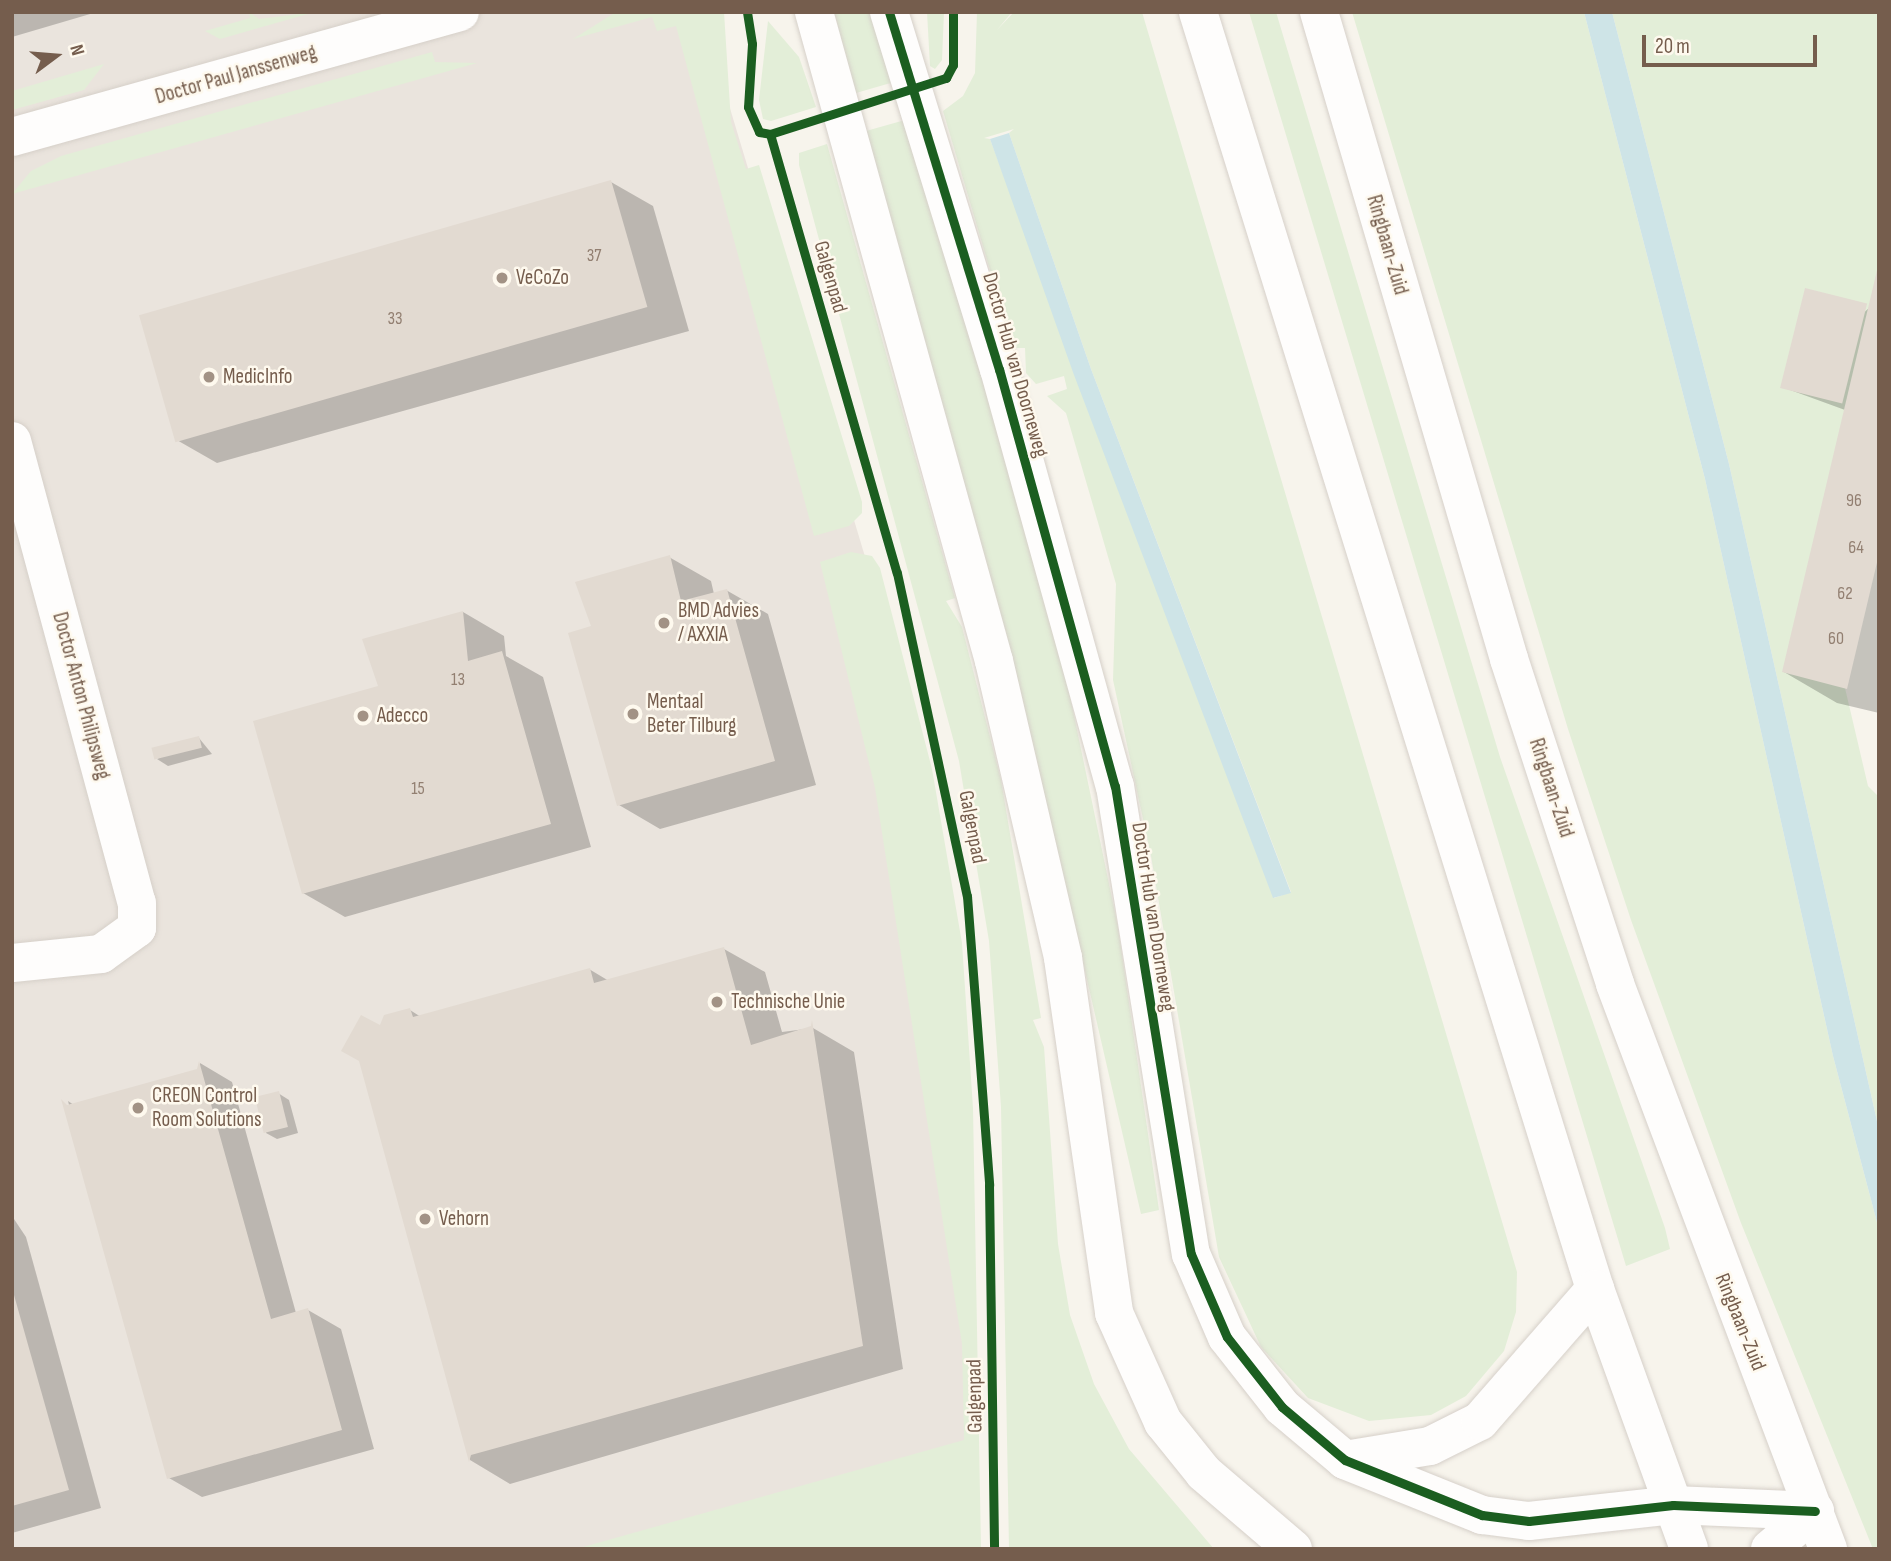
<!DOCTYPE html>
<style>
body{margin:0}
#map{position:relative;width:1891px;height:1561px;overflow:hidden;background:#f7f4ec;font-family:"Sofia Sans Condensed",sans-serif}
div>[style]{position:absolute}
[style*='--x']{left:calc(var(--x)*1px);top:calc(var(--y)*1px);width:calc(var(--w)*1px);rotate:calc(var(--a)*1deg)}
.industrial>*{inset:0;background:#eae4dd}
.green>*{inset:0;background:#e3eed8}
.water>*{inset:0;background:#cee4e7}
.shadow>*{inset:0;background:#0003}
.building>*{inset:0;background:#e2dad1;transform-origin:0 0}
.roads{filter:drop-shadow(0 0 2px #d6d0c9) drop-shadow(0 0 2px #d6d0c9)}
.street>*{height:38px;margin:-19px;padding:0 19px;transform-origin:19px;border-radius:19px;background:#fefdfc}
.secondary>*{height:38px;margin:-19px;padding:0 19px;transform-origin:19px;border-radius:19px;background:#fefdfc}
.cycleway>*{height:9px;margin:-4.5px;padding:0 4.5px;transform-origin:4.5px;border-radius:4.5px;background:#1b5e20}
.dots>*{width:19px;height:19px;translate:-50% -50%;box-sizing:border-box;border:4px solid #fef9ee;border-radius:50%}
span{translate:-50% -50%;white-space:nowrap;text-align:center;line-height:1.15;-webkit-text-stroke:5px #fef9ee;paint-order:stroke}
.number-label{font-size:18px;color:#927f71}
.number-label span{-webkit-text-stroke-width:0}
.street-label{font-size:21px;color:#755d4d}
.poi-label{font-size:21px;color:#755d4d}
.left{translate:0 -50%;text-align:left}
.frame{position:absolute;inset:0;border:14px solid #755d4d;pointer-events:none}
.north{position:absolute;left:21px;top:21px;width:70px;height:70px;-webkit-text-stroke:5px #fef9ee;paint-order:stroke;rotate:74deg;font-size:19px;font-weight:700;line-height:28px;text-align:center;color:#755d4d}
.north::after{content:'';display:block;margin:auto;width:24px;height:32px;background:#755d4d;clip-path:polygon(50% 0,100% 100%,50% 72%,0 100%)}
.scale{position:absolute;left:1642px;top:35px;width:175px;height:32px;box-sizing:border-box;border:4px solid #755d4d;border-top:0;padding-left:9px;font-size:21px;line-height:24px;white-space:nowrap;color:#755d4d;-webkit-text-stroke:5px #fef9ee;paint-order:stroke}
</style>
<div id="map">
<div class="industrial">
<div style="clip-path:polygon(12px 12px,701px 12px,913px 716px,970px 1442px,587px 1549px,12px 1549px)"></div>
</div>
<div class="green">
<div style="clip-path:polygon(249px 12px,259px 19px,315px 12px,220px 39px,205px 31px,250px 18px)"></div>
<div style="clip-path:polygon(616px 12px,724px 12px,731px 122px,746px 169px,759px 165px,862px 502px,862px 513px,849px 526px,814px 536px,676px 26px,657px 31px,652px 17px,573px 39px)"></div>
<div style="clip-path:polygon(834px 12px,872px 12px,894px 82px,856px 93px)"></div>
<div style="clip-path:polygon(927px 12px,944px 12px,942px 60px,935px 69px,930px 66px)"></div>
<div style="clip-path:polygon(evenodd,977px 12px,1012px 12px,997px 30px,1014px 12px,1142px 12px,1517px 1272px,1516px 1312px,1504px 1351px,1466px 1396px,1431px 1415px,1369px 1421px,1308px 1398px,1261px 1347px,1219px 1257px,1151px 856px,1113px 680px,1116px 584px,1066px 413px,1047px 396px,1067px 389px,1064px 376px,1036px 384px,1026px 373px,1025px 348px,1013px 348px,943px 111px,963px 96px,975px 73px,977px 12px,1014px 129px,1009px 133px,1091px 369px,1291px 892px,1274px 898px,990px 139px,984px 138px,1014px 129px)"></div>
<div style="clip-path:polygon(1249px 12px,1276px 12px,1500px 757px,1665px 1228px,1670px 1249px,1626px 1266px)"></div>
<div style="clip-path:polygon(1352px 12px,1584px 12px,1705px 479px,1833px 1056px,1879px 1230px,1879px 1549px,1873px 1549px,1741px 1223px,1631px 920px,1568px 729px)"></div>
<div style="clip-path:polygon(1612px 12px,1879px 12px,1879px 468px,1845px 688px,1868px 786px,1879px 797px,1879px 1130px,1729px 464px)"></div>
<div style="clip-path:polygon(768px 21px,799px 57px,816px 107px,771px 121px,763px 119px,759px 100px)"></div>
<div style="clip-path:polygon(432px 52px,435px 62px,477px 63px,12px 194px,31px 171px,61px 156px)"></div>
<div style="clip-path:polygon(104px 64px,84px 90px,12px 110px,12px 91px)"></div>
<div style="clip-path:polygon(905px 120px,1055px 624px,1118px 927px,1159px 1210px,1141px 1214px,1020px 689px,866px 131px)"></div>
<div style="clip-path:polygon(827px 144px,955px 598px,946px 601px,962px 627px,1001px 780px,1041px 1018px,1033px 1020px,1044px 1047px,1058px 1244px,1070px 1315px,1094px 1384px,1129px 1449px,1214px 1549px,1009px 1549px,1001px 1107px,989px 941px,959px 761px,799px 165px,799px 153px)"></div>
<div style="clip-path:polygon(851px 552px,872px 556px,880px 568px,932px 769px,962px 943px,973px 1108px,981px 1549px,576px 1549px,964px 1440px,962px 1344px,875px 788px,820px 562px)"></div>
</div>
<div class="water">
<div style="clip-path:polygon(1584px 12px,1612px 12px,1729px 464px,1879px 1130px,1879px 1230px,1833px 1056px,1705px 479px)"></div>
<div style="clip-path:polygon(1009px 133px,1091px 369px,1291px 893px,1273px 898px,1074px 375px,990px 139px)"></div>
</div>
<div class="shadow">
<div style="clip-path:polygon(12px 12px,97px 12px,12px 37px)"></div>
<div style="clip-path:polygon(611px 182px,653px 206px,689px 331px,217px 463px,175px 439px)"></div>
<div style="clip-path:polygon(1879px 269px,1879px 713px,1837px 703px,1784px 672px,1845px 410px,1782px 387px,1870px 307px)"></div>
<div style="clip-path:polygon(669px 557px,711px 581px,714px 594px,726px 590px,768px 614px,816px 785px,660px 829px,619px 805px,593px 627px)"></div>
<div style="clip-path:polygon(463px 612px,504px 636px,506px 656px,543px 677px,591px 847px,345px 917px,303px 893px,380px 687px)"></div>
<div style="clip-path:polygon(199px 738px,212px 754px,168px 766px,157px 759px)"></div>
<div style="clip-path:polygon(724px 949px,765px 972px,782px 1032px,813px 1028px,854px 1052px,903px 1369px,510px 1484px,470px 1460px,360px 1060px,381px 1027px,410px 1010px,421px 1017px,589px 969px,609px 981px)"></div>
<div style="clip-path:polygon(200px 1063px,232px 1082px,296px 1313px,308px 1310px,341px 1329px,374px 1449px,202px 1497px,169px 1478px,68px 1101px,74px 1105px,199px 1070px)"></div>
<div style="clip-path:polygon(278px 1093px,289px 1100px,298px 1133px,277px 1139px,266px 1133px)"></div>
<div style="clip-path:polygon(12px 1216px,26px 1237px,101px 1508px,12px 1533px)"></div>
</div>
<div class="building">
<div style="left:611px;top:180px;width:132px;height:491px;rotate:74deg"></div>
<div style="clip-path:polygon(1878px 266px,1879px 554px,1847px 689px,1782px 672px)"></div>
<div style="left:1805px;top:288px;width:64px;height:103px;rotate:14deg"></div>
<div style="clip-path:polygon(670px 555px,681px 601px,727px 589px,775px 761px,617px 806px,568px 633px,591px 626px,575px 582px)"></div>
<div style="clip-path:polygon(463px 611px,468px 661px,502px 651px,551px 824px,302px 894px,253px 721px,378px 686px,362px 639px)"></div>
<div style="left:199px;top:736px;width:12px;height:49px;rotate:76deg"></div>
<div style="clip-path:polygon(724px 947px,751px 1045px,811px 1026px,812px 1020px,863px 1346px,471px 1455px,469px 1462px,359px 1061px,341px 1051px,361px 1015px,380px 1025px,384px 1015px,410px 1008px,413px 1017px,590px 968px,594px 983px)"></div>
<div style="clip-path:polygon(199px 1061px,271px 1319px,308px 1308px,342px 1430px,167px 1479px,61px 1099px,67px 1105px,197px 1069px)"></div>
<div style="left:279px;top:1091px;width:37px;height:25px;rotate:76deg"></div>
<div style="clip-path:polygon(12px 1288px,69px 1490px,12px 1506px)"></div>
</div>
<div class="roads">
<div class="street">
<div style="--x:814;--y:12;--w:673;--a:74.5"></div>
<div style="--x:994;--y:661;--w:305;--a:76.9"></div>
<div style="--x:1063;--y:958;--w:359;--a:81.8"></div>
<div style="--x:1114;--y:1313;--w:120;--a:65.8"></div>
<div style="--x:1163;--y:1422;--w:65;--a:51.2"></div>
<div style="--x:1204;--y:1473;--w:117;--a:40.5"></div>
<div style="--x:889;--y:12;--w:374;--a:72.9"></div>
<div style="--x:999;--y:369;--w:433;--a:74.5"></div>
<div style="--x:1115;--y:786;--w:474;--a:80.8"></div>
<div style="--x:1191;--y:1254;--w:90;--a:66.6"></div>
<div style="--x:1227;--y:1337;--w:89;--a:51.8"></div>
<div style="--x:1282;--y:1407;--w:82;--a:40.1"></div>
<div style="--x:1345;--y:1460;--w:148;--a:21.9"></div>
<div style="--x:1482;--y:1515;--w:47;--a:7.3"></div>
<div style="--x:1529;--y:1521;--w:145;--a:-6.3"></div>
<div style="--x:1673;--y:1505;--w:142;--a:2.4"></div>
<div style="--x:12;--y:137;--w:465;--a:-15.6"></div>
<div style="--x:12;--y:441;--w:479;--a:74.9"></div>
<div style="--x:137;--y:903;--w:25;--a:90"></div>
<div style="--x:137;--y:928;--w:44;--a:144.2"></div>
<div style="--x:101;--y:954;--w:89;--a:174.2"></div>
<div style="--x:1770;--y:1549;--w:59;--a:-40.2"></div>
</div>
<div class="secondary">
<div style="--x:1198;--y:12;--w:1337;--a:72.73"></div>
<div style="--x:1595;--y:1289;--w:276;--a:70.1"></div>
<div style="--x:1319;--y:12;--w:674;--a:73.63"></div>
<div style="--x:1509;--y:659;--w:342;--a:71.9"></div>
<div style="--x:1615;--y:984;--w:604;--a:69.34"></div>
<div style="--x:1345;--y:1460;--w:86;--a:-9.4"></div>
<div style="--x:1430;--y:1446;--w:56;--a:-26.6"></div>
<div style="--x:1480;--y:1421;--w:175;--a:-48.9"></div>
</div>
</div>
<div class="cycleway">
<div style="--x:747;--y:12;--w:32;--a:81"></div>
<div style="--x:752;--y:44;--w:63;--a:93.6"></div>
<div style="--x:748;--y:107;--w:27;--a:66"></div>
<div style="--x:759;--y:132;--w:11;--a:10"></div>
<div style="--x:889;--y:12;--w:374;--a:72.9"></div>
<div style="--x:999;--y:369;--w:433;--a:74.5"></div>
<div style="--x:1115;--y:786;--w:474;--a:80.8"></div>
<div style="--x:1191;--y:1254;--w:90;--a:66.6"></div>
<div style="--x:1227;--y:1337;--w:89;--a:51.8"></div>
<div style="--x:1282;--y:1407;--w:82;--a:40.1"></div>
<div style="--x:1345;--y:1460;--w:148;--a:21.9"></div>
<div style="--x:1482;--y:1515;--w:47;--a:7.3"></div>
<div style="--x:1529;--y:1521;--w:145;--a:-6.3"></div>
<div style="--x:1673;--y:1505;--w:142;--a:2.4"></div>
<div style="--x:770;--y:134;--w:457;--a:73.9"></div>
<div style="--x:897;--y:573;--w:330;--a:77.8"></div>
<div style="--x:967;--y:896;--w:290;--a:85.6"></div>
<div style="--x:989;--y:1185;--w:364;--a:89.2"></div>
<div style="--x:770;--y:134;--w:185;--a:-17.7"></div>
<div style="--x:946;--y:78;--w:15;--a:-62"></div>
<div style="--x:953;--y:65;--w:53;--a:-90"></div>
</div>
<div class="dots">
<div style="left:502px;top:278px;background:#a29285"></div>
<div style="left:209px;top:377px;background:#a29285"></div>
<div style="left:664px;top:623px;background:#a29285"></div>
<div style="left:633px;top:714px;background:#a29285"></div>
<div style="left:363px;top:716px;background:#a29285"></div>
<div style="left:717px;top:1002px;background:#a29285"></div>
<div style="left:138px;top:1108px;background:#a29285"></div>
<div style="left:425px;top:1219px;background:#a29285"></div>
</div>
<div class="number-label">
<span style="left:594px;top:256px">37</span>
<span style="left:395px;top:319px">33</span>
<span style="left:1854px;top:501px">96</span>
<span style="left:1856px;top:548px">64</span>
<span style="left:1845px;top:594px">62</span>
<span style="left:1836px;top:639px">60</span>
<span style="left:458px;top:680px">13</span>
<span style="left:418px;top:789px">15</span>
</div>
<div class="street-label">
<span style="left:236px;top:75px;rotate:-16deg">Doctor Paul Janssenweg</span>
<span style="left:1387px;top:245px;rotate:74deg">Ringbaan-Zuid</span>
<span style="left:830px;top:277px;rotate:74deg">Galgenpad</span>
<span style="left:1015px;top:365px;rotate:74deg">Doctor Hub van Doorneweg</span>
<span style="left:81px;top:696px;rotate:75deg">Doctor Anton Philipsweg</span>
<span style="left:1551px;top:788px;rotate:72deg">Ringbaan-Zuid</span>
<span style="left:972px;top:827px;rotate:79deg">Galgenpad</span>
<span style="left:1153px;top:917px;rotate:81deg">Doctor Hub van Doorneweg</span>
<span style="left:1740px;top:1322px;rotate:68deg">Ringbaan-Zuid</span>
<span style="left:975px;top:1396px;rotate:-91deg">Galgenpad</span>
</div>
<div class="poi-label">
<span class="left" style="left:516px;top:278px">VeCoZo</span>
<span class="left" style="left:223px;top:377px">MedicInfo</span>
<span class="left" style="left:678px;top:623px">BMD Advies<br>/ AXXIA</span>
<span class="left" style="left:647px;top:714px">Mentaal<br>Beter Tilburg</span>
<span class="left" style="left:377px;top:716px">Adecco</span>
<span class="left" style="left:731px;top:1002px">Technische Unie</span>
<span class="left" style="left:152px;top:1108px">CREON Control<br>Room Solutions</span>
<span class="left" style="left:439px;top:1219px">Vehorn</span>
</div>
<div class="frame"></div>
<div class="north">N</div>
<div class="scale">20 m</div>
</div>
